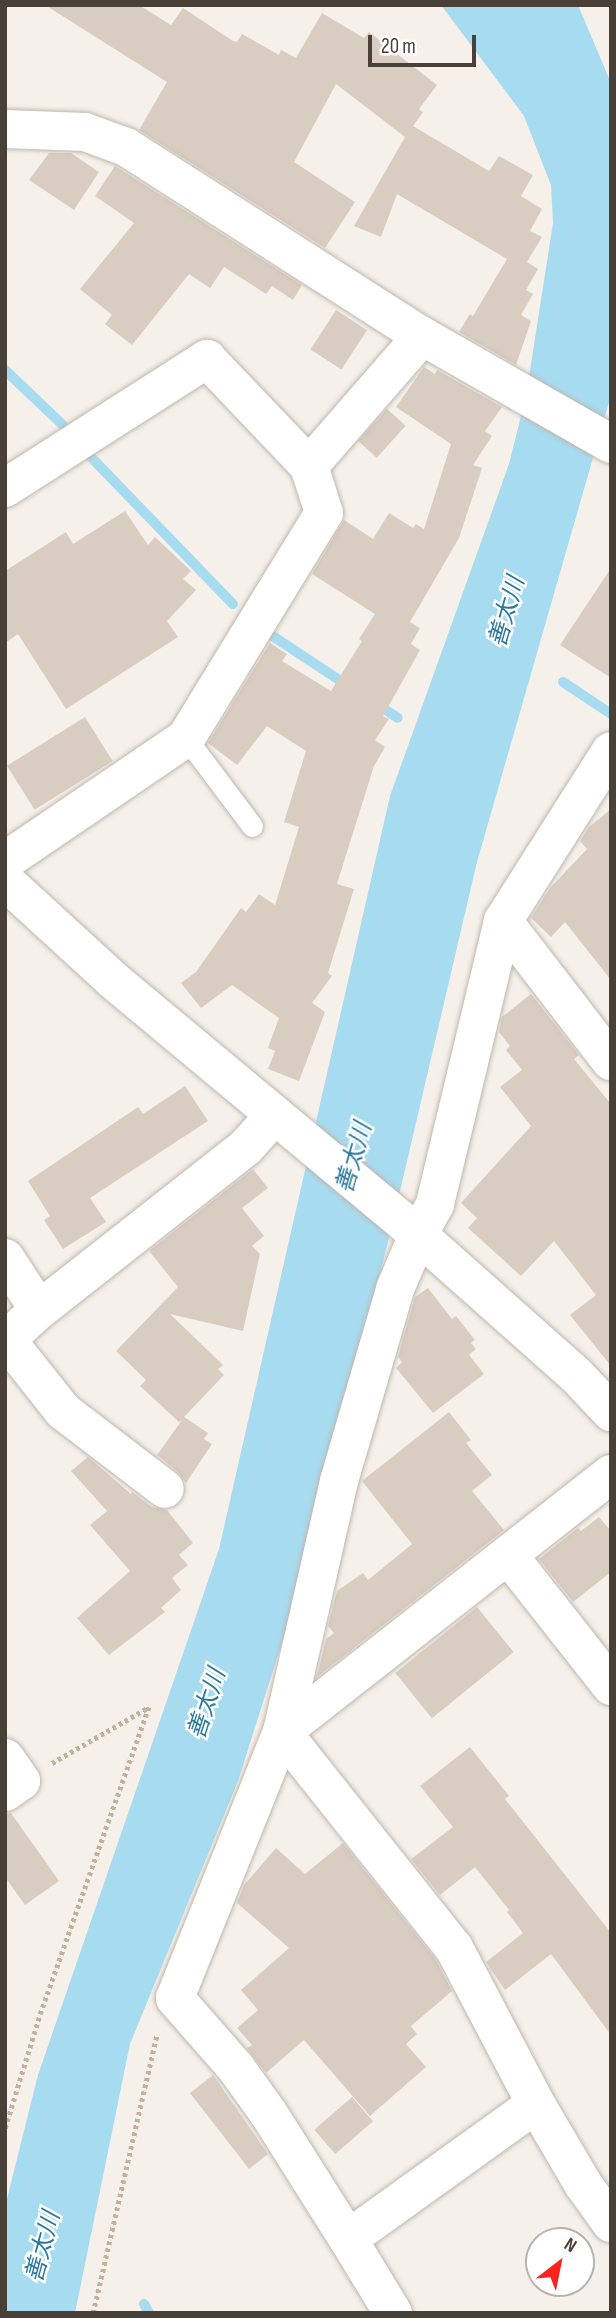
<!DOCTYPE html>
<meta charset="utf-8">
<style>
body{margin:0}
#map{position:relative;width:616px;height:2318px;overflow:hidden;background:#f5f0ea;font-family:"Sofia Sans Condensed","Noto Sans JP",sans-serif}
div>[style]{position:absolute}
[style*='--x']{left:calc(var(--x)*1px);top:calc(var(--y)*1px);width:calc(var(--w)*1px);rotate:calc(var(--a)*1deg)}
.water>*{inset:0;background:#a7dbf0}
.stream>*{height:10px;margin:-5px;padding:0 5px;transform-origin:5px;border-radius:5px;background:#a7dbf0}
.building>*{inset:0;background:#d9cdc2;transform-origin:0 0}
.path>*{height:4.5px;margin-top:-2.25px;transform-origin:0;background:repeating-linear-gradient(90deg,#c2b19d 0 3.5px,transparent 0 7px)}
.roads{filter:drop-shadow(0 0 2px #c0b7ac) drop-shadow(0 0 2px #c0b7ac)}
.service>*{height:21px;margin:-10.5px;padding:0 10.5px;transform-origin:10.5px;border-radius:10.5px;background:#fff}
.minor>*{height:38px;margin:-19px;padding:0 19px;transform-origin:19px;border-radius:19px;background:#fff}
.tertiary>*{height:38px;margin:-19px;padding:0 19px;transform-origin:19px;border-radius:19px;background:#fff}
span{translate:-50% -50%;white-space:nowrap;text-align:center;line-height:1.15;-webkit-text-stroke:5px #fff;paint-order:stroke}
.water-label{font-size:24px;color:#2b7a9c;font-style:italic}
.frame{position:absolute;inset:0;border:7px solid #494038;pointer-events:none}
.north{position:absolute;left:525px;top:2227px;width:70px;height:70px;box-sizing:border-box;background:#fff;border:2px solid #b6b3af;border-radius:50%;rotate:32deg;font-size:19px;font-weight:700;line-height:28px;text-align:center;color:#494038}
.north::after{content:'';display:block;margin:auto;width:24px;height:32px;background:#f8241d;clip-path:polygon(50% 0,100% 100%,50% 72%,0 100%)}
.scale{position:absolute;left:368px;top:35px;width:108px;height:32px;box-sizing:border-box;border:4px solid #494038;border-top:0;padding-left:9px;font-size:21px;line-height:24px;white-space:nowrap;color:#494038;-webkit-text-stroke:5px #fff;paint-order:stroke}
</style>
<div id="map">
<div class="water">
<div style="clip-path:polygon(441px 5px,578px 5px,611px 83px,611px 395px,477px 862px,389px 1238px,306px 1567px,238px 1781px,130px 2044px,75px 2313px,5px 2313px,5px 2207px,38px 2075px,219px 1549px,390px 796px,509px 464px,526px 396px,553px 223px,551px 185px,524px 116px)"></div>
</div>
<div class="stream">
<div style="--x:5;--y:370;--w:80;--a:43.5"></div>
<div style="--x:87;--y:453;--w:210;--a:46"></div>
<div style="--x:262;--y:629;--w:105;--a:33.4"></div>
<div style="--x:563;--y:682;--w:58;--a:33.7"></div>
<div style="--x:375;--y:703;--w:27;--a:33"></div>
<div style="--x:144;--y:2304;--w:10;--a:61"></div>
</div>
<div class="building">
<div style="clip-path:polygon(45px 5px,139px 5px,171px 25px,183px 8px,233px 41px,237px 42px,242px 34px,279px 55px,281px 50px,296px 58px,322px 13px,364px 38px,369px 32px,437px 85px,419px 109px,423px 112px,413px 126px,489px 171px,499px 156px,533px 175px,521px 196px,542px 209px,530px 231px,542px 237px,527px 262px,538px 269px,526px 290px,533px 294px,521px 315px,531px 321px,516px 365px,459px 332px,470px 314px,473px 316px,507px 259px,397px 194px,381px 237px,354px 226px,405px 137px,336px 84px,294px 162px,355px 202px,325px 248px,139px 130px,167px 82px)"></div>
<div style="clip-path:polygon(49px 153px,71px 153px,99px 172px,74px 210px,29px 180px)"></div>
<div style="clip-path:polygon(115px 166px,302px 285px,293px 300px,272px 286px,266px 294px,224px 267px,210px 288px,189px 274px,132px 345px,105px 324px,112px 315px,80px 289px,134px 223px,95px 196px)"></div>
<div style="left:336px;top:310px;width:37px;height:47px;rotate:33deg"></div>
<div style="clip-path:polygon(424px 367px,435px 374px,437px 370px,502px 407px,485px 431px,492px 436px,473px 465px,482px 468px,459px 538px,410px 622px,420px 628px,411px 644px,420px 650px,383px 716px,389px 719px,375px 740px,385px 747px,374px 766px,337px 884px,354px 889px,328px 973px,332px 976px,312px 1003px,325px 1012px,299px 1081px,268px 1069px,275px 1051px,268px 1048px,279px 1018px,232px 985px,201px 1008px,181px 983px,196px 972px,241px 908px,246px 912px,259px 894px,275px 905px,299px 827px,284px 822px,306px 751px,267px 726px,237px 765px,208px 743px,270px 643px,287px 654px,282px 661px,331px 691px,362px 641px,359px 639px,375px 614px,312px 574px,344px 520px,373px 539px,389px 513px,413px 528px,416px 524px,424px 529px,451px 444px,396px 407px)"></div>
<div style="left:387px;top:409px;width:25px;height:43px;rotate:42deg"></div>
<div style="clip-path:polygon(125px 511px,148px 545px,155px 537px,191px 571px,183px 579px,196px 590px,167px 621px,178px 637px,66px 709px,18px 634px,5px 643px,5px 571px,66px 532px,73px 544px)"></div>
<div style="clip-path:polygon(611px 568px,611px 678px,560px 645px)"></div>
<div style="left:85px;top:717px;width:52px;height:92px;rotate:58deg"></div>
<div style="clip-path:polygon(611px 809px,611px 980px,565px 922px,551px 937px,531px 918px,550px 888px,587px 849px,580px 841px,589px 827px)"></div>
<div style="clip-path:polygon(531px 994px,579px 1055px,574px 1059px,611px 1104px,611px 1366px,570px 1315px,596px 1295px,554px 1241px,521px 1276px,468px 1228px,477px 1218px,461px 1203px,531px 1126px,500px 1087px,522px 1070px,506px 1050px,510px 1046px,499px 1032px,502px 1017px)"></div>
<div style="clip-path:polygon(185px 1086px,208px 1121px,90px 1198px,106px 1222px,63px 1249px,44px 1220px,50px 1216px,28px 1181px,138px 1107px,143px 1114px)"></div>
<div style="clip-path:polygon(253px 1169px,268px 1188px,242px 1208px,264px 1236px,252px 1246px,260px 1254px,243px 1331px,170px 1314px,223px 1365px,218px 1369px,224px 1375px,184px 1417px,208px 1433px,204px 1439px,212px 1444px,186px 1483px,178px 1472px,157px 1455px,182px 1420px,179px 1422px,140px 1386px,146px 1380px,116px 1351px,178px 1287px,149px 1251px)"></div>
<div style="clip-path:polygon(428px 1288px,452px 1319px,456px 1316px,475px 1340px,471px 1343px,476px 1349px,469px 1355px,484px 1374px,433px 1413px,396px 1368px,402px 1362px,398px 1357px,415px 1297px)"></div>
<div style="clip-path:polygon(449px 1412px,471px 1440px,466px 1443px,492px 1475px,472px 1491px,504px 1530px,317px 1677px,326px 1639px,334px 1633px,328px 1626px,337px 1591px,363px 1573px,368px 1580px,412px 1544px,362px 1481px)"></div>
<div style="clip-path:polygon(88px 1457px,131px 1494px,132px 1492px,152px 1507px,167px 1510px,193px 1543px,179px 1555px,188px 1565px,172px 1578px,181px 1590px,161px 1608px,165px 1612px,109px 1655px,77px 1618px,130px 1571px,90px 1525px,107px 1511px,71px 1471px)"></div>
<div style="clip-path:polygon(599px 1517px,611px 1531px,611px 1572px,573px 1602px,539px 1559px,578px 1528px,581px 1531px)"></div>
<div style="left:477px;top:1607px;width:58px;height:105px;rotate:51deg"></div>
<div style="clip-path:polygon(470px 1747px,509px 1796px,505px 1799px,611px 1933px,611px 2035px,551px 1954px,505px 1990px,486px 1962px,523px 1933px,507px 1912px,509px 1910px,475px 1867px,440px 1895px,411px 1859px,453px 1827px,420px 1786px)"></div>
<div style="clip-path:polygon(11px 1813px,59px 1881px,25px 1905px,5px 1877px,5px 1814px)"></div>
<div style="clip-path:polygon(343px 1843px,436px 1960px,452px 1991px,411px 2026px,417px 2034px,406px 2044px,426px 2067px,370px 2116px,304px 2040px,266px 2073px,247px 2048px,252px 2045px,237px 2028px,258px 2010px,241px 1990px,289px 1948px,237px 1903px,244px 1885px,276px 1848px,305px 1874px)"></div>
<div style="clip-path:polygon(213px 2075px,268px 2154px,249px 2169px,190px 2093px)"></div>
<div style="left:352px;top:2097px;width:32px;height:50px;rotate:49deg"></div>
</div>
<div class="path">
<div style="--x:52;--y:1763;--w:112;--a:-30"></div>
<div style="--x:5;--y:2128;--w:119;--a:-72.9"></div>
<div style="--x:40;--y:2014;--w:326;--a:-70.5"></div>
<div style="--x:93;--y:2313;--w:286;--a:-77.1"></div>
</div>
<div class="roads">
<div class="service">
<div style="--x:186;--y:738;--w:110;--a:53.1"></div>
</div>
<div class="minor">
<div style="--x:5;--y:129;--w:80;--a:2.1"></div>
<div style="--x:85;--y:132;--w:44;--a:20.1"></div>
<div style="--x:126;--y:147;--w:351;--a:32.6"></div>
<div style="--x:422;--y:336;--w:218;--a:29.7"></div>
<div style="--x:5;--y:488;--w:240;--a:-32.6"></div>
<div style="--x:207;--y:359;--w:148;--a:46.4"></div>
<div style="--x:309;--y:466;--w:172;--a:-49"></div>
<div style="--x:5;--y:861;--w:219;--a:-34.2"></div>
<div style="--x:186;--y:738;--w:264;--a:-58.5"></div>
<div style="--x:324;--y:513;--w:49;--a:-107.7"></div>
<div style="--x:503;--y:921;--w:177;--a:52.4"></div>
<div style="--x:5;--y:1258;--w:62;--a:56.8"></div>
<div style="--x:39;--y:1310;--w:27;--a:138"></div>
<div style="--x:39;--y:1310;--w:263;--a:-38.2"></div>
<div style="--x:246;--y:1147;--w:43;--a:-47.8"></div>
<div style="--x:6;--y:1339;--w:92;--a:51.6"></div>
<div style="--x:63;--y:1411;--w:128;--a:37.4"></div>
<div style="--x:611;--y:1474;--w:418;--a:141.9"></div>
<div style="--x:282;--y:1732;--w:276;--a:51.5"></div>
<div style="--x:454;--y:1948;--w:176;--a:62.3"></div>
<div style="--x:536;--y:2104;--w:93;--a:59.6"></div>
<div style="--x:583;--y:2184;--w:48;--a:54.3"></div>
<div style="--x:508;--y:1555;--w:167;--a:51.8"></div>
<div style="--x:5;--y:1758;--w:28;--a:55"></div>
<div style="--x:21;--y:1781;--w:19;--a:145"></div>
<div style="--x:348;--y:2239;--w:148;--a:-122.3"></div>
<div style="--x:269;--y:2114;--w:57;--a:-125.7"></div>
<div style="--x:236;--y:2068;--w:93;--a:-131.1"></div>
<div style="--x:175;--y:1998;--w:287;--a:-68.1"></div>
<div style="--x:282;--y:1732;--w:257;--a:-77.2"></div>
<div style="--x:339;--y:1481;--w:200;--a:-73.7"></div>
<div style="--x:395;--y:1289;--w:59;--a:-66.9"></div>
<div style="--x:418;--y:1235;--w:35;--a:-61"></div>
<div style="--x:435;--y:1204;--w:291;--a:-76.5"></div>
<div style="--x:503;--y:921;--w:201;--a:-57.6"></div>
<div style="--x:393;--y:2313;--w:87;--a:-121.3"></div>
<div style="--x:348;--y:2239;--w:231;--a:-35.7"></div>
</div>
<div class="tertiary">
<div style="--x:5;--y:881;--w:147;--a:42.5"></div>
<div style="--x:113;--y:980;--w:383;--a:39.8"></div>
<div style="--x:407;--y:1225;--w:227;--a:41.6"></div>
<div style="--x:577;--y:1376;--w:50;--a:46.6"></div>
</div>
</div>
<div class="water-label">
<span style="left:507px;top:612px;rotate:-74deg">善太川</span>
<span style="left:354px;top:1158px;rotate:-74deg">善太川</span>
<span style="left:207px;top:1704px;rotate:-72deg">善太川</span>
<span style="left:43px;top:2247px;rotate:-75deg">善太川</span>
</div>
<div class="frame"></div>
<div class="north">N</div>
<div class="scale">20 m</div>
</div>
